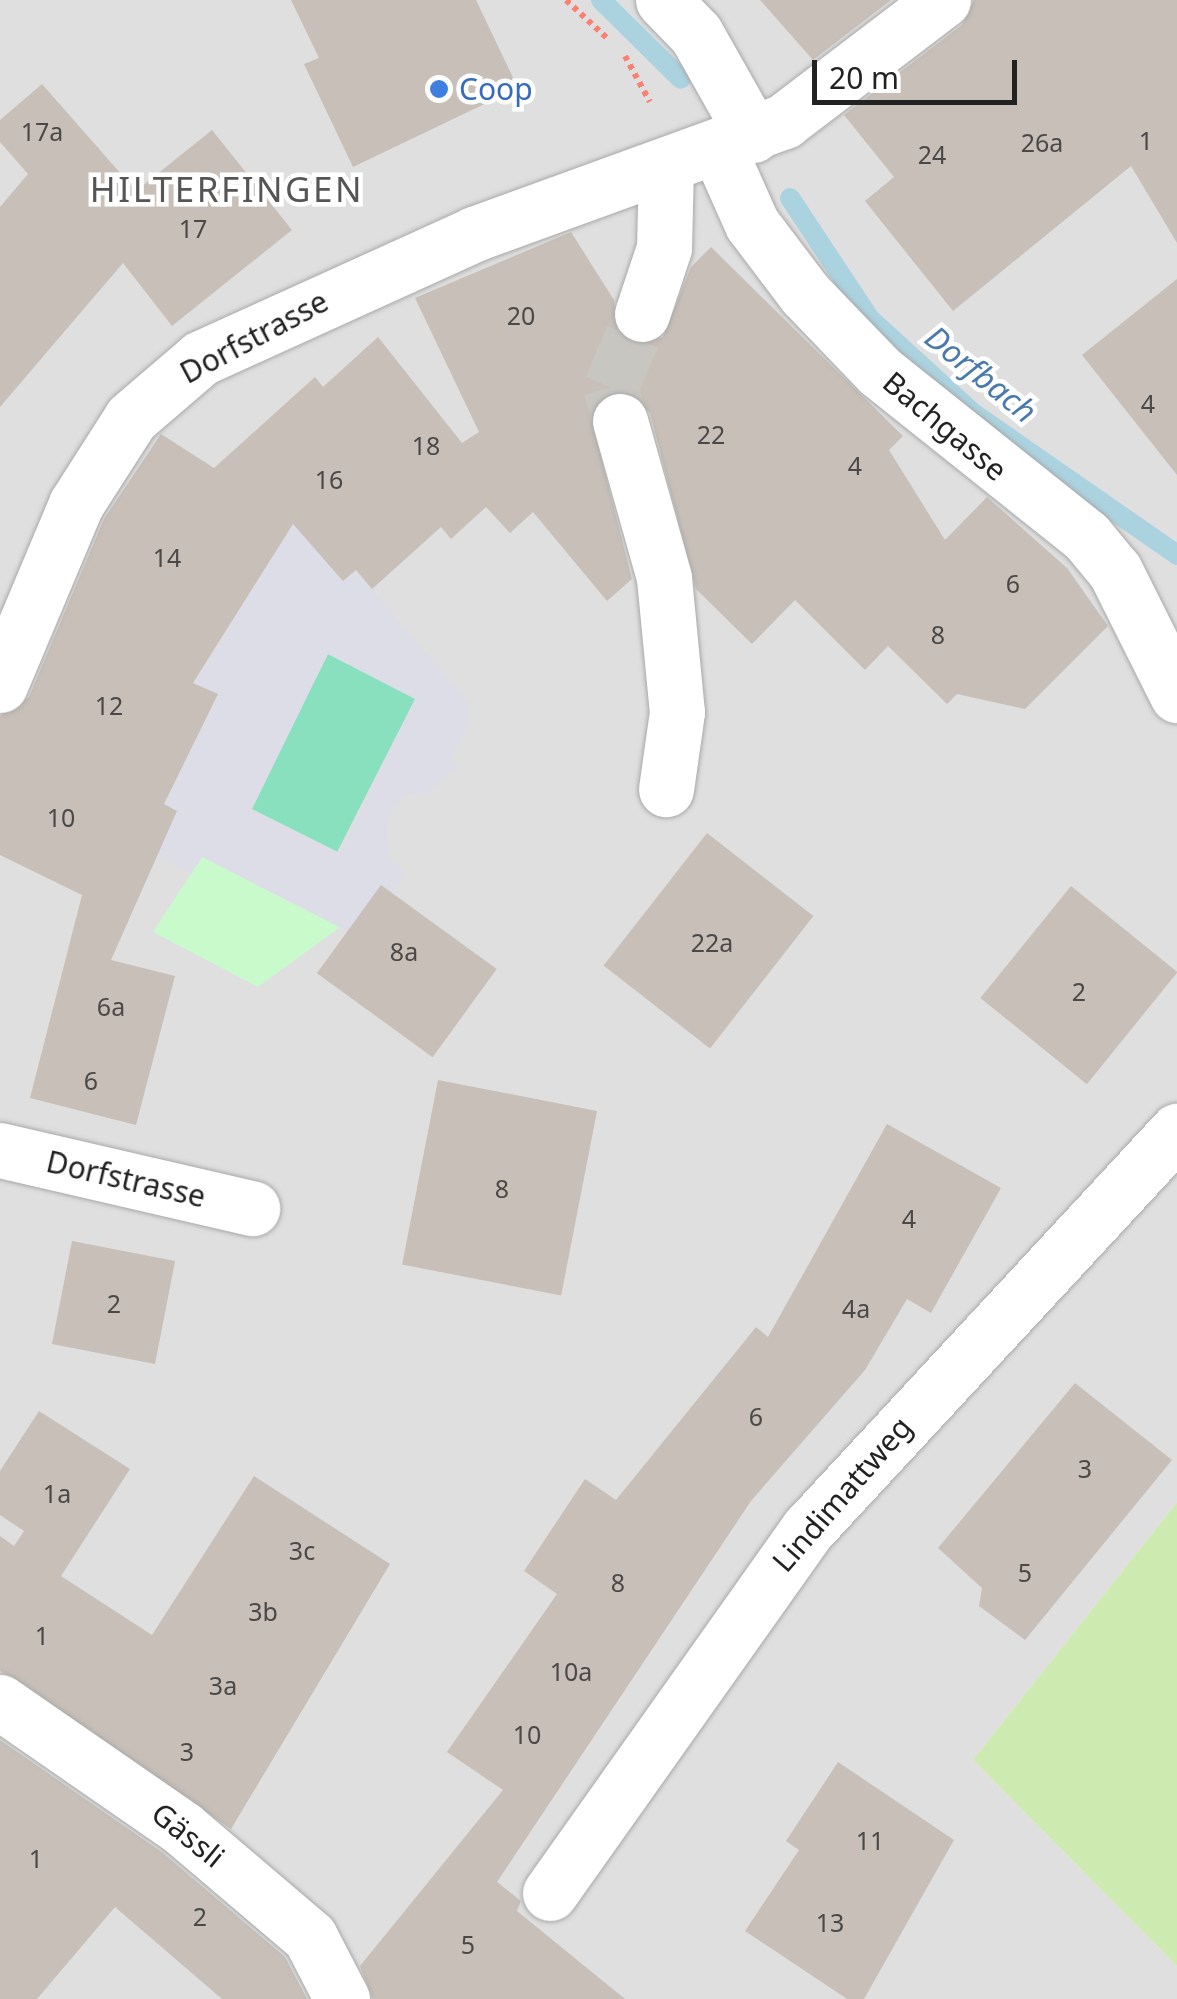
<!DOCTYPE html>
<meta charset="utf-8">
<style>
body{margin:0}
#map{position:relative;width:1177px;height:1999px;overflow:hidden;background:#f2efe9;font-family:"Noto Sans",sans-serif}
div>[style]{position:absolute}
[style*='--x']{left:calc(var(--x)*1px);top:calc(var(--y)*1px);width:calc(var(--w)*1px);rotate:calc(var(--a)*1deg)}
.residential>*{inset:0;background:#e0dfdf}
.grass>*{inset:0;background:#cdebb0}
.park>*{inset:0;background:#c8facc}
.pitch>*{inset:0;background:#88e0be;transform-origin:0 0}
.plaza>*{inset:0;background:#dddde8}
.stream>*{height:20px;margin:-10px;padding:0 10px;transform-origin:10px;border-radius:10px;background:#aad3df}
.building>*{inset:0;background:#c7bfb8;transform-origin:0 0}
.minor-tunnel>*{height:55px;margin-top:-27.5px;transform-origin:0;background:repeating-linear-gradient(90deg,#c8c6c1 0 55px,transparent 0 83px)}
.path>*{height:6px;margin-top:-3px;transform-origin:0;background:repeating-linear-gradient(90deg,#fa8072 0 5px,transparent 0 10px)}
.roads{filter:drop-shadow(0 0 2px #a9a9a9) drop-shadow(0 0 2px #a9a9a9)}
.minor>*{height:55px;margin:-27.5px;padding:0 27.5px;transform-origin:27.5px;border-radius:27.5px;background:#fff}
.dots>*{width:28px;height:28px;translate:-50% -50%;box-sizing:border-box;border:5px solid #fff;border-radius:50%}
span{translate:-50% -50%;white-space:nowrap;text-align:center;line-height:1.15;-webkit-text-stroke:9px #fff;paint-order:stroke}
.number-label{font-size:25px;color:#4b4948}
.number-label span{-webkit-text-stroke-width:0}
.shop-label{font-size:30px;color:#366cbe}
.left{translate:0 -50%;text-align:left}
.street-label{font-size:30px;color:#222}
.water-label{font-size:32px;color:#4a7aab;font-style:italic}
.quarter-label{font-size:35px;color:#555;letter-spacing:2.5px}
.scale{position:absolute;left:812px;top:60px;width:205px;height:45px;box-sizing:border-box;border:5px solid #222;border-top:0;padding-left:12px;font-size:30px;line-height:35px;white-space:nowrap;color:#222;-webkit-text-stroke:8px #fff;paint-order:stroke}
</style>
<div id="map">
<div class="residential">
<div style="clip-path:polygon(0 0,1177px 0,1177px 1502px,973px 1760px,1177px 1966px,1177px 1999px,0 1999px)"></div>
</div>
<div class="grass">
<div style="clip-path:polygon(1177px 1502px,1177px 1966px,973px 1760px)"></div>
</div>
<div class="park">
<div style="clip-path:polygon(202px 857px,340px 927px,258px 987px,153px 932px)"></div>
</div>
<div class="pitch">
<div style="left:328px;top:654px;width:98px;height:173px;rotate:27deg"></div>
</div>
<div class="plaza">
<div style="clip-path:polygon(evenodd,293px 524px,343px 580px,356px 570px,469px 703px,467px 731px,450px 758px,458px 766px,428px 793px,407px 794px,387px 819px,388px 856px,405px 873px,392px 894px,381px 886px,349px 932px,202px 857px,191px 874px,156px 855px,177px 811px,164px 804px,218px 695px,194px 683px,293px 524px,328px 654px,415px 699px,340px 853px,252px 809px,328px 654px)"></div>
</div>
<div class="stream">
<div style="--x:601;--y:0;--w:112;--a:44.6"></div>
<div style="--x:790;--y:198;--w:145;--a:56.5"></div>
<div style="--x:870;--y:319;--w:139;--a:42.4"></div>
<div style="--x:973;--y:413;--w:249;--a:34.8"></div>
</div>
<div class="building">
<div style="clip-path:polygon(291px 0,476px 0,518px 88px,353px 167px,304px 64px,319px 58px)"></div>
<div style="clip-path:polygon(760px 0,891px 0,813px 60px)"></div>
<div style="clip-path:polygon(974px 0,1177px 0,1177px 243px,1131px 166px,953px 311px,865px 201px,894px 177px,844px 115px,962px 25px)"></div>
<div style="clip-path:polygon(42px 84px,136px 191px,212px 130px,292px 230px,172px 326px,123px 263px,0 407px,0 207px,28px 174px,0 142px,0 120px)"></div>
<div style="clip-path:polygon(571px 232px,614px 300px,618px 334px,633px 344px,663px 337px,691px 267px,711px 247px,903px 436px,889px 450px,945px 540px,987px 497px,1067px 568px,1108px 626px,1025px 709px,957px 694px,947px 704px,888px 646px,865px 670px,795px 600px,752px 644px,696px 589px,650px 413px,627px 391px,598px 399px,590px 414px,632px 579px,607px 601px,533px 512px,510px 533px,486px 507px,451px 539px,441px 527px,372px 589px,356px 570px,343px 581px,293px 524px,193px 683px,218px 694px,164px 804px,177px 811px,111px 960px,175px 976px,136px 1125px,30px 1098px,82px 895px,0 855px,0 716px,29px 697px,104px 519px,161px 434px,214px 468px,315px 377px,323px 387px,378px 337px,462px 443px,479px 432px,415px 298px)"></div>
<div style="clip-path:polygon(1177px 279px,1177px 475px,1082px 355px)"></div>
<div style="left:707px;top:833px;width:135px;height:168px;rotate:38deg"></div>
<div style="left:381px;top:885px;width:143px;height:109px;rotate:36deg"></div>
<div style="left:1071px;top:886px;width:137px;height:144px;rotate:39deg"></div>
<div style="left:438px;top:1080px;width:162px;height:188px;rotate:11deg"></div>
<div style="clip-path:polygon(887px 1124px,1001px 1188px,931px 1313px,907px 1299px,865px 1370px,751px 1501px,497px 1882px,521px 1901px,517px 1911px,625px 1999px,373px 1999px,360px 1966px,503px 1790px,447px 1752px,557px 1594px,524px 1571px,585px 1479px,616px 1500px,756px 1327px,768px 1337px)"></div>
<div style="left:72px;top:1241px;width:105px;height:105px;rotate:11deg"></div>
<div style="clip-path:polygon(1075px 1383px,1172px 1460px,1025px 1640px,979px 1606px,982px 1588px,938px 1548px)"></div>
<div style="clip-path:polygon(39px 1411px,130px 1469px,61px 1576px,152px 1635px,254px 1476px,390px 1564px,231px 1829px,0 1671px,0 1536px,14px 1546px,24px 1531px,0 1515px,0 1471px)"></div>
<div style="clip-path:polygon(0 1740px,163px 1853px,285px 1957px,307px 1999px,222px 1999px,115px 1907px,37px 1999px,0 1999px)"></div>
<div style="clip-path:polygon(838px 1762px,954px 1840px,864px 1999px,847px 1999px,745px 1931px,799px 1850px,786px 1841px)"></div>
</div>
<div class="minor-tunnel">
<div style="--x:620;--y:421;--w:35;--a:-105"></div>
<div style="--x:611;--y:387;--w:79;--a:-67"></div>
</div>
<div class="path">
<div style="--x:566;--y:0;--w:59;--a:42.9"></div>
<div style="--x:625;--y:56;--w:52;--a:61.5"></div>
</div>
<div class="roads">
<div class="minor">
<div style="--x:663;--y:0;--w:47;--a:45.9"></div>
<div style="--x:696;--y:34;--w:116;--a:60.6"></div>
<div style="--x:719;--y:150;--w:81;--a:66"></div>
<div style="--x:752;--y:224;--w:88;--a:52.9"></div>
<div style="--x:805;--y:294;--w:107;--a:46.1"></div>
<div style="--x:879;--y:371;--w:265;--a:38.6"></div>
<div style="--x:1086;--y:536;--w:45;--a:50.4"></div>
<div style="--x:1115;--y:571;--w:139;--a:63.4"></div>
<div style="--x:642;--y:314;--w:70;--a:-71.6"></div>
<div style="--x:664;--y:248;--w:81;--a:-88.6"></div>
<div style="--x:620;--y:421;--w:163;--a:74.3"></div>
<div style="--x:664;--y:578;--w:135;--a:84.5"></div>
<div style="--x:677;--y:712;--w:78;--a:98.1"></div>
<div style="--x:0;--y:685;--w:196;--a:-67.2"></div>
<div style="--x:76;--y:504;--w:102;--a:-57.4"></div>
<div style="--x:131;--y:418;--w:92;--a:-40.6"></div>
<div style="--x:201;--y:358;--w:300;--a:-24.4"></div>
<div style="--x:474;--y:234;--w:330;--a:-20"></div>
<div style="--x:784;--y:121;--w:200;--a:-37.3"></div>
<div style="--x:0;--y:1150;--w:259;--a:13"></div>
<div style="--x:0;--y:1702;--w:221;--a:34.7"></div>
<div style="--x:182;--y:1828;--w:168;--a:40.4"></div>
<div style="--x:310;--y:1937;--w:70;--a:62.7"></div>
<div style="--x:550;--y:1893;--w:446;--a:-54.7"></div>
<div style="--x:808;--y:1529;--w:543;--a:-47.17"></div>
</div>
</div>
<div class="dots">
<div style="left:439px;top:89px;background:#3f7fe0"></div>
</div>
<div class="number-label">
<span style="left:42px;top:131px">17a</span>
<span style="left:1146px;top:140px">1</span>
<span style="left:1042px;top:142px">26a</span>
<span style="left:932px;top:154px">24</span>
<span style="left:193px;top:228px">17</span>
<span style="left:521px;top:315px">20</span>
<span style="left:1148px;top:403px">4</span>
<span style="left:711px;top:434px">22</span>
<span style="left:426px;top:445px">18</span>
<span style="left:855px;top:465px">4</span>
<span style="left:329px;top:479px">16</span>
<span style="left:167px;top:557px">14</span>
<span style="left:1013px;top:583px">6</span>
<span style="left:938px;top:634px">8</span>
<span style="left:109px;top:705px">12</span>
<span style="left:61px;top:817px">10</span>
<span style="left:712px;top:942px">22a</span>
<span style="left:404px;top:951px">8a</span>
<span style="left:1079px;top:991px">2</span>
<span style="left:111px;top:1006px">6a</span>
<span style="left:91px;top:1080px">6</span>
<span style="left:502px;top:1188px">8</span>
<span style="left:909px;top:1218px">4</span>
<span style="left:114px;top:1303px">2</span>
<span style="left:856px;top:1308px">4a</span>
<span style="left:756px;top:1416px">6</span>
<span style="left:1085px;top:1468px">3</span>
<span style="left:57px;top:1493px">1a</span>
<span style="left:302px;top:1550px">3c</span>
<span style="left:1025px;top:1572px">5</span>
<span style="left:618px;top:1582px">8</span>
<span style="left:263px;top:1611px">3b</span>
<span style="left:42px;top:1635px">1</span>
<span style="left:571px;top:1671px">10a</span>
<span style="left:223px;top:1685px">3a</span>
<span style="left:527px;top:1734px">10</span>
<span style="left:187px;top:1751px">3</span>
<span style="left:870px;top:1840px">11</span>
<span style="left:36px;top:1858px">1</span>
<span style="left:200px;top:1916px">2</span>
<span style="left:830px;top:1922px">13</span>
<span style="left:468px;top:1944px">5</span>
</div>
<div class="shop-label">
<span class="left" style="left:459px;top:89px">Coop</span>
</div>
<div class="street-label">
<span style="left:254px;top:337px;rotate:-28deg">Dorfstrasse</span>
<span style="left:945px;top:426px;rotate:40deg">Bachgasse</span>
<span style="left:126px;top:1179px;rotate:13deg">Dorfstrasse</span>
<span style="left:842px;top:1494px;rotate:-49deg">Lindimattweg</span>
<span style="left:188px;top:1835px;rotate:39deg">Gässli</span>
</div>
<div class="water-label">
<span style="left:981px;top:374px;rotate:39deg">Dorfbach</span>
</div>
<div class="quarter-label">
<span style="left:227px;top:189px">HILTERFINGEN</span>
</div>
<div class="scale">20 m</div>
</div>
